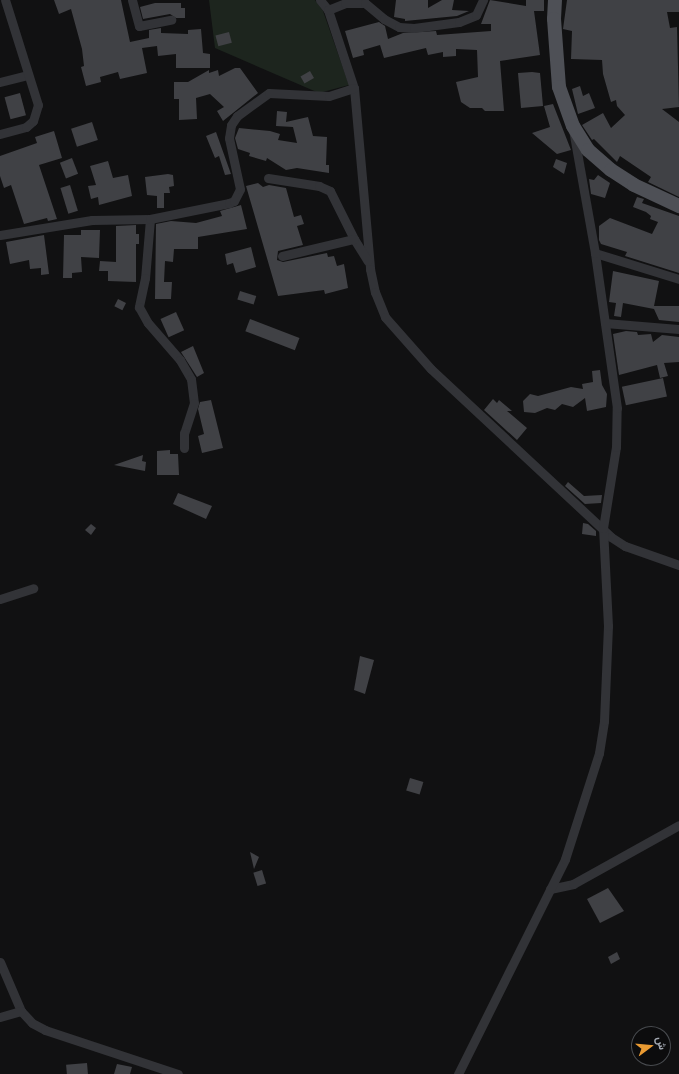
<!DOCTYPE html>
<meta charset="utf-8">
<style>
body{margin:0}
#map{position:relative;width:679px;height:1074px;overflow:hidden;background:#111112;font-family:Barlow,Vazirmatn,sans-serif}
div>[style]{position:absolute}
[style*='--x']{left:calc(var(--x)*1px);top:calc(var(--y)*1px);width:calc(var(--w)*1px);rotate:calc(var(--a)*1deg)}
.green>*{inset:0;background:#1d251e}
.building>*{inset:0;background:#404145;transform-origin:0 0}
.street>*{height:9px;margin:-4.5px;padding:0 4.5px;transform-origin:4.5px;border-radius:4.5px;background:#323337}
.primary>*{height:14px;margin:-7px;padding:0 7px;transform-origin:7px;border-radius:7px;background:#4e5056}
span{translate:-50% -50%;white-space:nowrap;text-align:center;line-height:1.15;-webkit-text-stroke:4px #0c0c0d;paint-order:stroke}
.north{position:absolute;left:631px;top:1026px;width:40px;height:40px;box-sizing:border-box;background:#0c0c0d;border:1px solid #484b4f;border-radius:50%;rotate:74deg;font-size:11px;font-weight:700;line-height:16px;text-align:center;color:#a3a9b2}
.north::after{content:'';display:block;margin:auto;width:14px;height:18px;background:#e99a32;clip-path:polygon(50% 0,100% 100%,50% 72%,0 100%)}
</style>
<div id="map">
<div class="green">
<div style="clip-path:polygon(209px 0,315px 0,323px 11px,349px 85px,319px 93px,215px 48px)"></div>
</div>
<div class="building">
<div style="clip-path:polygon(54px 0,121px 0,130px 42px,149px 38px,149px 30px,161px 28px,161px 33px,188px 34px,188px 30px,201px 29px,203px 53px,210px 54px,210px 68px,176px 68px,176px 54px,158px 56px,157px 46px,142px 48px,147px 73px,120px 79px,118px 72px,100px 77px,101px 82px,86px 86px,81px 67px,84px 66px,82px 49px,71px 9px,59px 14px)"></div>
<div style="clip-path:polygon(396px 0,428px 0,428px 8px,442px 0,454px 0,452px 10px,469px 11px,457px 16px,405px 21px,405px 19px,394px 17px)"></div>
<div style="clip-path:polygon(490px 0,526px 6px,526px 0,544px 0,544px 11px,534px 11px,540px 55px,500px 61px,504px 111px,485px 111px,482px 108px,470px 108px,461px 102px,456px 82px,478px 77px,477px 50px,456px 49px,456px 56px,443px 57px,443px 52px,428px 55px,426px 48px,384px 58px,380px 45px,363px 50px,364px 55px,353px 58px,345px 31px,379px 22px,385px 26px,388px 39px,403px 33px,436px 31px,437px 35px,491px 31px,491px 24px,481px 24px)"></div>
<div style="clip-path:polygon(567px 0,679px 0,679px 12px,667px 12px,670px 28px,677px 27px,679px 107px,662px 109px,679px 122px,679px 197px,648px 182px,651px 177px,620px 156px,617px 162px,594px 139px,592px 140px,582px 125px,603px 113px,611px 128px,625px 115px,617px 106px,616px 100px,611px 102px,603px 74px,602px 60px,571px 59px,572px 31px,563px 29px)"></div>
<div style="clip-path:polygon(155px 3px,181px 3px,181px 8px,185px 8px,185px 18px,176px 18px,170px 14px,143px 19px,140px 7px)"></div>
<div style="left:229px;top:32px;width:11px;height:14px;rotate:75deg"></div>
<div style="clip-path:polygon(235px 68px,240px 68px,258px 93px,223px 121px,217px 111px,224px 107px,210px 94px,196px 98px,197px 119px,179px 120px,179px 99px,174px 99px,174px 82px,188px 82px,209px 70px,209px 73px,218px 70px,219px 76px)"></div>
<div style="left:310px;top:71px;width:8px;height:11px;rotate:60deg"></div>
<div style="clip-path:polygon(532px 72px,540px 73px,543px 106px,521px 108px,518px 73px)"></div>
<div style="clip-path:polygon(580px 86px,583px 96px,589px 93px,595px 108px,578px 114px,572px 89px)"></div>
<div style="left:20px;top:93px;width:23px;height:16px;rotate:75deg"></div>
<div style="clip-path:polygon(553px 104px,571px 150px,557px 154px,532px 133px,550px 127px,544px 106px)"></div>
<div style="clip-path:polygon(277px 111px,287px 112px,286px 122px,308px 117px,313px 136px,327px 137px,326px 165px,329px 165px,329px 173px,297px 168px,286px 170px,267px 158px,266px 161px,249px 156px,250px 153px,238px 149px,235px 138px,239px 128px,270px 131px,280px 134px,278px 140px,297px 143px,293px 127px,276px 126px)"></div>
<div style="left:92px;top:122px;width:19px;height:22px;rotate:72deg"></div>
<div style="clip-path:polygon(54px 131px,62px 158px,39px 165px,57px 219px,48px 221px,47px 218px,24px 224px,11px 185px,4px 188px,0 176px,0 156px,37px 143px,35px 137px)"></div>
<div style="clip-path:polygon(216px 132px,231px 174px,225px 175px,219px 156px,215px 158px,206px 136px)"></div>
<div style="left:72px;top:158px;width:17px;height:13px;rotate:69deg"></div>
<div style="clip-path:polygon(556px 159px,567px 163px,564px 174px,553px 167px)"></div>
<div style="clip-path:polygon(108px 161px,113px 178px,128px 175px,132px 196px,99px 205px,98px 197px,91px 199px,88px 186px,96px 185px,90px 166px)"></div>
<div style="clip-path:polygon(168px 174px,173px 175px,174px 186px,169px 187px,170px 193px,164px 193px,164px 208px,157px 208px,157px 196px,147px 195px,145px 177px)"></div>
<div style="clip-path:polygon(598px 175px,610px 183px,605px 198px,591px 194px,589px 179px,594px 180px)"></div>
<div style="clip-path:polygon(258px 183px,263px 187px,269px 185px,286px 188px,294px 217px,301px 215px,304px 224px,297px 226px,303px 245px,278px 251px,277px 260px,283px 262px,327px 253px,328px 257px,334px 256px,337px 266px,344px 264px,348px 288px,325px 294px,324px 290px,278px 296px,246px 186px)"></div>
<div style="left:70px;top:185px;width:27px;height:10px;rotate:73deg"></div>
<div style="clip-path:polygon(637px 197px,644px 199px,642px 203px,679px 216px,679px 273px,625px 256px,627px 252px,601px 244px,599px 240px,599px 226px,610px 218px,652px 234px,658px 222px,650px 219px,651px 216px,646px 212px,633px 207px)"></div>
<div style="clip-path:polygon(241px 205px,247px 229px,198px 237px,198px 249px,174px 249px,173px 262px,165px 261px,164px 282px,172px 282px,171px 299px,155px 299px,156px 224px,171px 221px,196px 223px,222px 216px,220px 211px)"></div>
<div style="clip-path:polygon(136px 225px,136px 234px,139px 234px,139px 244px,136px 244px,136px 282px,108px 281px,108px 271px,99px 271px,100px 261px,116px 262px,116px 226px)"></div>
<div style="clip-path:polygon(81px 230px,100px 230px,99px 258px,81px 257px,82px 272px,72px 273px,72px 278px,63px 278px,64px 235px,81px 235px)"></div>
<div style="clip-path:polygon(44px 235px,49px 274px,41px 275px,41px 268px,30px 269px,29px 260px,10px 264px,6px 242px)"></div>
<div style="clip-path:polygon(251px 247px,256px 267px,236px 273px,233px 263px,227px 265px,225px 254px)"></div>
<div style="clip-path:polygon(613px 271px,659px 281px,654px 306px,679px 306px,679px 322px,659px 320px,654px 309px,623px 303px,621px 317px,614px 316px,616px 303px,609px 302px)"></div>
<div style="left:240px;top:291px;width:17px;height:9px;rotate:17deg"></div>
<div style="left:118px;top:299px;width:9px;height:8px;rotate:27deg"></div>
<div style="left:176px;top:312px;width:20px;height:17px;rotate:66deg"></div>
<div style="left:250px;top:319px;width:53px;height:13px;rotate:21deg"></div>
<div style="clip-path:polygon(626px 331px,637px 332px,638px 335px,651px 334px,653px 342px,662px 335px,679px 337px,679px 362px,664px 363px,668px 376px,660px 378px,657px 365px,619px 375px,613px 334px)"></div>
<div style="clip-path:polygon(193px 346px,204px 373px,197px 377px,181px 352px)"></div>
<div style="clip-path:polygon(600px 370px,602px 385px,607px 394px,606px 407px,587px 411px,585px 398px,573px 407px,562px 404px,555px 410px,547px 408px,535px 413px,524px 412px,523px 401px,530px 394px,538px 396px,571px 387px,583px 389px,582px 384px,593px 382px,592px 371px)"></div>
<div style="left:663px;top:378px;width:19px;height:42px;rotate:78deg"></div>
<div style="clip-path:polygon(493px 399px,497px 403px,499px 400px,512px 411px,507px 411px,527px 428px,517px 440px,484px 410px)"></div>
<div style="clip-path:polygon(211px 400px,223px 448px,202px 453px,198px 436px,204px 434px,198px 409px,200px 402px)"></div>
<div style="clip-path:polygon(170px 450px,170px 454px,178px 454px,179px 475px,157px 475px,157px 451px)"></div>
<div style="clip-path:polygon(143px 455px,142px 461px,146px 462px,145px 471px,114px 465px)"></div>
<div style="clip-path:polygon(568px 482px,584px 496px,602px 495px,601px 503px,585px 504px,565px 486px)"></div>
<div style="clip-path:polygon(178px 493px,212px 506px,206px 519px,173px 504px)"></div>
<div style="clip-path:polygon(583px 523px,588px 524px,596px 531px,596px 536px,582px 534px)"></div>
<div style="clip-path:polygon(91px 524px,96px 528px,91px 535px,85px 530px)"></div>
<div style="clip-path:polygon(360px 656px,374px 660px,365px 694px,354px 690px)"></div>
<div style="left:410px;top:778px;width:14px;height:13px;rotate:17deg"></div>
<div style="clip-path:polygon(250px 852px,259px 857px,254px 869px)"></div>
<div style="left:262px;top:870px;width:14px;height:9px;rotate:73deg"></div>
<div style="clip-path:polygon(608px 888px,624px 911px,600px 923px,587px 899px)"></div>
<div style="clip-path:polygon(617px 952px,620px 959px,611px 964px,608px 957px)"></div>
<div style="left:87px;top:1063px;width:11px;height:21px;rotate:85deg"></div>
<div style="clip-path:polygon(117px 1064px,132px 1067px,130px 1074px,114px 1074px)"></div>
</div>
<div class="street">
<div style="--x:132;--y:0;--w:27;--a:75"></div>
<div style="--x:139;--y:26;--w:33;--a:-11"></div>
<div style="--x:320;--y:0;--w:13;--a:51"></div>
<div style="--x:328;--y:10;--w:82;--a:71.6"></div>
<div style="--x:354;--y:88;--w:182;--a:84.9"></div>
<div style="--x:370;--y:269;--w:24;--a:78"></div>
<div style="--x:375;--y:292;--w:27;--a:68"></div>
<div style="--x:385;--y:317;--w:69;--a:48.5"></div>
<div style="--x:431;--y:369;--w:246;--a:43"></div>
<div style="--x:611;--y:537;--w:17;--a:33"></div>
<div style="--x:625;--y:546;--w:57;--a:19.4"></div>
<div style="--x:328;--y:10;--w:18;--a:-22"></div>
<div style="--x:345;--y:3;--w:20;--a:0"></div>
<div style="--x:365;--y:3;--w:25;--a:40"></div>
<div style="--x:384;--y:19;--w:17;--a:28"></div>
<div style="--x:399;--y:27;--w:15;--a:4"></div>
<div style="--x:414;--y:28;--w:45;--a:-7.6"></div>
<div style="--x:459;--y:22;--w:18;--a:-22"></div>
<div style="--x:476;--y:15;--w:17;--a:-65"></div>
<div style="--x:0;--y:82;--w:29;--a:-14"></div>
<div style="--x:0;--y:134;--w:27;--a:-15"></div>
<div style="--x:26;--y:127;--w:9;--a:-41"></div>
<div style="--x:33;--y:121;--w:17;--a:-73"></div>
<div style="--x:38;--y:105;--w:110;--a:-107.4"></div>
<div style="--x:268;--y:178;--w:52;--a:8.9"></div>
<div style="--x:319;--y:186;--w:12;--a:24"></div>
<div style="--x:330;--y:191;--w:54;--a:63.4"></div>
<div style="--x:354;--y:239;--w:26;--a:58"></div>
<div style="--x:150;--y:219;--w:59;--a:94.8"></div>
<div style="--x:145;--y:278;--w:30;--a:102"></div>
<div style="--x:139;--y:307;--w:18;--a:61"></div>
<div style="--x:148;--y:323;--w:49;--a:49.1"></div>
<div style="--x:180;--y:360;--w:22;--a:60"></div>
<div style="--x:191;--y:379;--w:24;--a:83"></div>
<div style="--x:194;--y:403;--w:32;--a:108"></div>
<div style="--x:184;--y:433;--w:15;--a:90"></div>
<div style="--x:0;--y:235;--w:93;--a:-9.3"></div>
<div style="--x:92;--y:220;--w:58;--a:-1"></div>
<div style="--x:150;--y:219;--w:81;--a:-11.4"></div>
<div style="--x:229;--y:203;--w:5;--a:-22"></div>
<div style="--x:234;--y:201;--w:13;--a:-63"></div>
<div style="--x:240;--y:189;--w:52;--a:-102.2"></div>
<div style="--x:229;--y:138;--w:13;--a:-81"></div>
<div style="--x:231;--y:125;--w:11;--a:-56"></div>
<div style="--x:237;--y:116;--w:39;--a:-36"></div>
<div style="--x:269;--y:93;--w:60;--a:2.9"></div>
<div style="--x:329;--y:96;--w:26;--a:-18"></div>
<div style="--x:595;--y:253;--w:88;--a:17.2"></div>
<div style="--x:282;--y:256;--w:74;--a:-13.3"></div>
<div style="--x:605;--y:323;--w:74;--a:4.6"></div>
<div style="--x:0;--y:599;--w:35;--a:-18"></div>
<div style="--x:550;--y:889;--w:24;--a:-12"></div>
<div style="--x:573;--y:884;--w:121;--a:-29.1"></div>
<div style="--x:0;--y:962;--w:53;--a:66.8"></div>
<div style="--x:21;--y:1011;--w:16;--a:47"></div>
<div style="--x:32;--y:1023;--w:15;--a:28"></div>
<div style="--x:45;--y:1030;--w:140;--a:18.3"></div>
<div style="--x:0;--y:1017;--w:22;--a:-16"></div>
<div style="--x:458;--y:1074;--w:240;--a:-63.5"></div>
<div style="--x:565;--y:859;--w:111;--a:-72.2"></div>
<div style="--x:599;--y:753;--w:32;--a:-81"></div>
<div style="--x:604;--y:721;--w:95;--a:-87.6"></div>
<div style="--x:608;--y:626;--w:98;--a:-92.9"></div>
<div style="--x:603;--y:528;--w:82;--a:-80.9"></div>
<div style="--x:616;--y:447;--w:39;--a:-89"></div>
<div style="--x:617;--y:408;--w:157;--a:-98.1"></div>
<div style="--x:595;--y:253;--w:126;--a:-100.1"></div>
</div>
<div class="primary">
<div style="--x:555;--y:0;--w:19;--a:93"></div>
<div style="--x:554;--y:19;--w:68;--a:85.8"></div>
<div style="--x:559;--y:87;--w:41;--a:70.3"></div>
<div style="--x:573;--y:126;--w:28;--a:58"></div>
<div style="--x:588;--y:150;--w:30;--a:41"></div>
<div style="--x:611;--y:170;--w:27;--a:33"></div>
<div style="--x:634;--y:185;--w:50;--a:25"></div>
</div>
<div class="north">ش</div>
</div>
